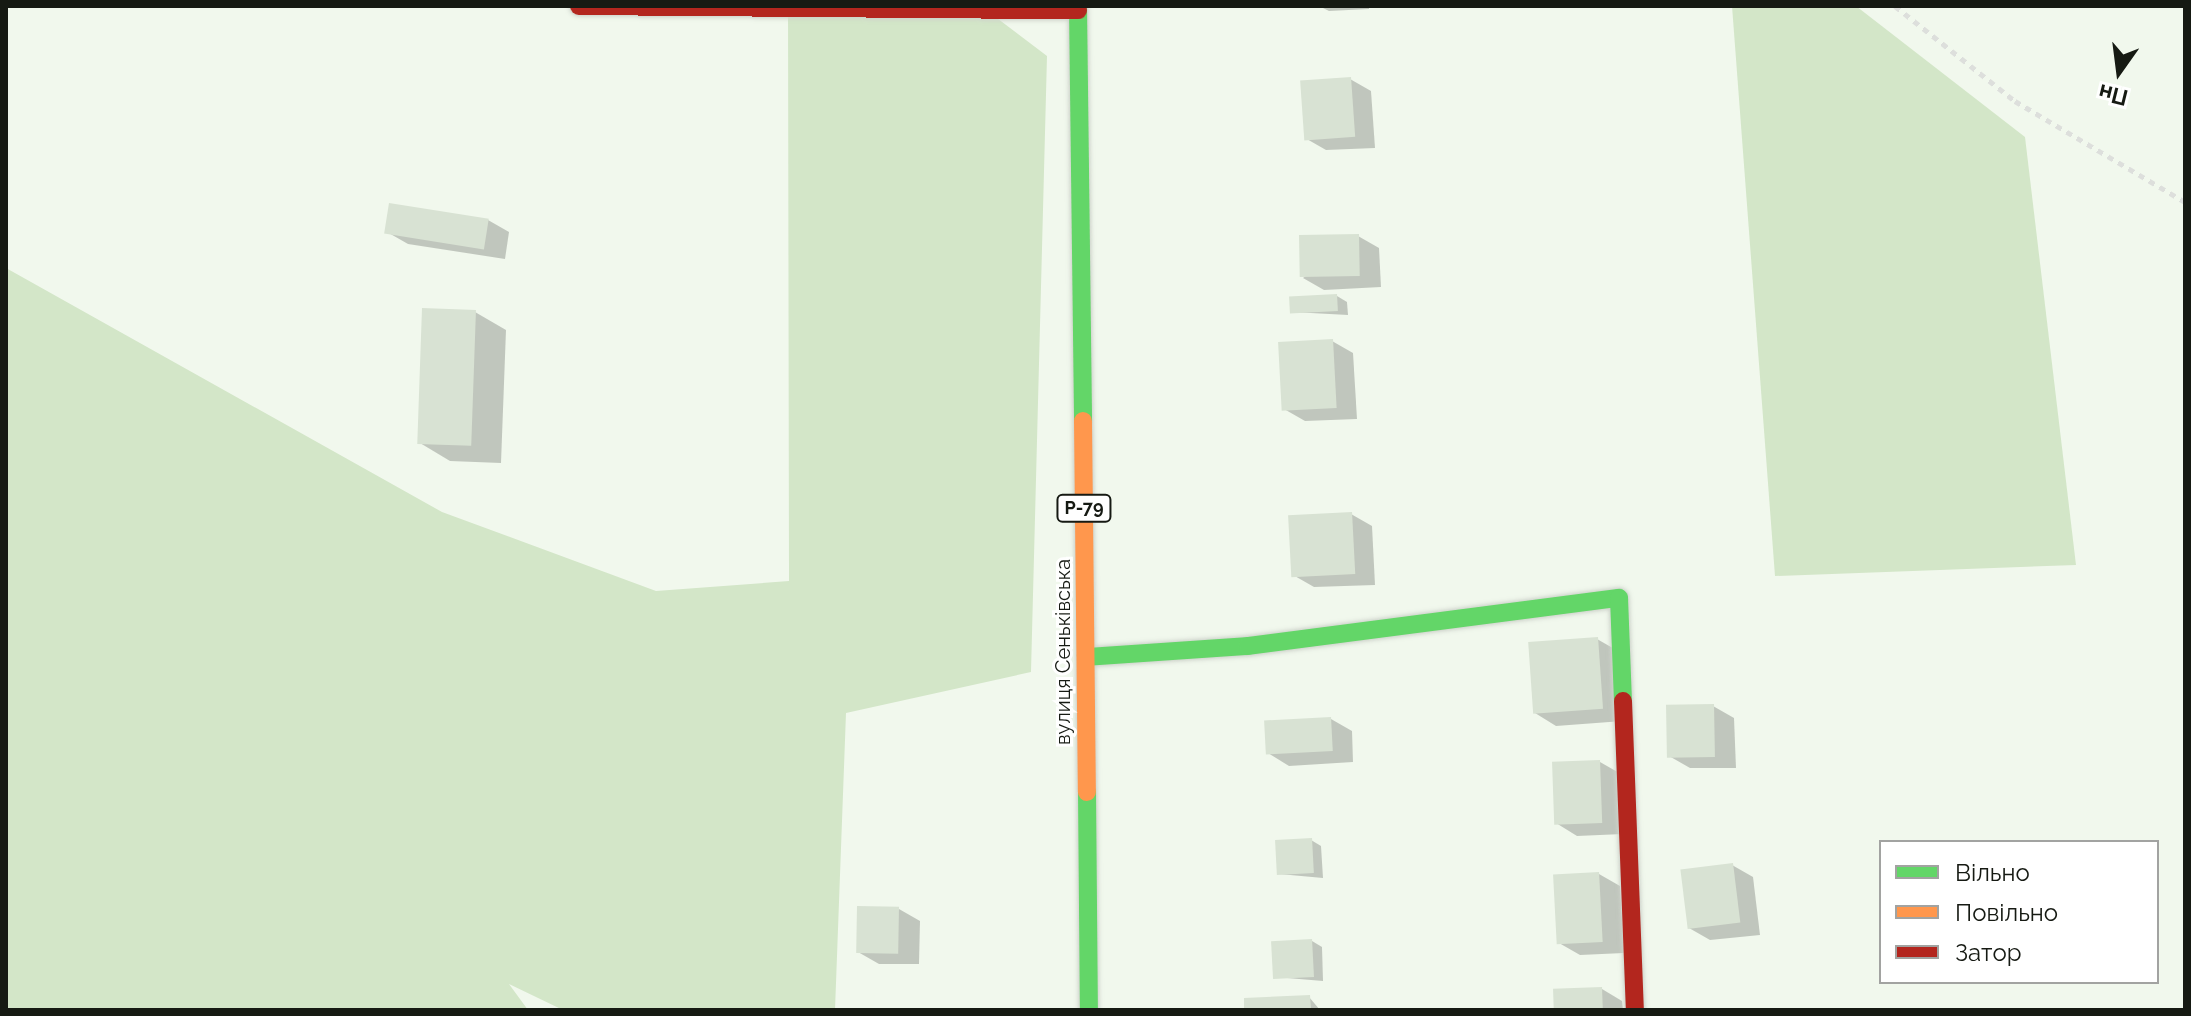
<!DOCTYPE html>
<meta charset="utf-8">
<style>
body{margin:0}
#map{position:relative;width:2191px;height:1016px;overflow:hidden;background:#f1f8ed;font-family:Raleway,sans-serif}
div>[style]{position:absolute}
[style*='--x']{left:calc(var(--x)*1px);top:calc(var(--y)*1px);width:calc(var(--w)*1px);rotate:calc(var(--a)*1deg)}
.green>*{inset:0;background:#d3e6c8}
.shadow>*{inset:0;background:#0003}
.building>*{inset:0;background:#d8e2d3;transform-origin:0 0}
.path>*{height:5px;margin-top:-2.5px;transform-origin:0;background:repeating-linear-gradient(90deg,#dddfdc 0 6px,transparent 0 12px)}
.roads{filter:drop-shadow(0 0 2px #cdd2ca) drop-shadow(0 0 2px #cdd2ca)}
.fast>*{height:18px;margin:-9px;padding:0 9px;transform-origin:9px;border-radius:9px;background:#63d668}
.slow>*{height:18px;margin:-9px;padding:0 9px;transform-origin:9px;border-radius:9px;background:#ff974d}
.jam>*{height:18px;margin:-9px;padding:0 9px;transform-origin:9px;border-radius:9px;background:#b3261e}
span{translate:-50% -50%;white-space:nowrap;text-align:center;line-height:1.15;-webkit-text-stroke:6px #fff;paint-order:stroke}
.shield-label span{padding:2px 6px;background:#fff;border:2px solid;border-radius:6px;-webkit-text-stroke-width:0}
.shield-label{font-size:18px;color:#161a13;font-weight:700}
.street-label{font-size:20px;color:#161a13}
.frame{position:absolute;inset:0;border:8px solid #161a13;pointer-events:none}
.legend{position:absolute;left:1879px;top:840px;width:280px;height:144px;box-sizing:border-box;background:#fff;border:2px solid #a2a3a1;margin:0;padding:10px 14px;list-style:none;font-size:24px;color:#161a13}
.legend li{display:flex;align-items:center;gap:16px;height:40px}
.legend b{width:40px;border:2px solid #a2a3a1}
.north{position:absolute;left:2079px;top:32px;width:80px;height:80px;-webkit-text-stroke:6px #fff;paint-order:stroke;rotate:194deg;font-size:22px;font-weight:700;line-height:32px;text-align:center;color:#161a13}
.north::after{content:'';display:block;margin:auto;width:28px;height:36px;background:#161a13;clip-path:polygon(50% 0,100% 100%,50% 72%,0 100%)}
</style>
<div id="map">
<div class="green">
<div style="clip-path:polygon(788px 6px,981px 6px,1047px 56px,1031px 672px,846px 713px,835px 1010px,563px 1010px,509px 984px,528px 1010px,6px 1010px,6px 268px,442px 512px,656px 591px,789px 581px)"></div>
<div style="clip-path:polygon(1732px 6px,1856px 6px,2025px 137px,2076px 565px,1775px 576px)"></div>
</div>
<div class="shadow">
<div style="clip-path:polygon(1319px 6px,1369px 6px,1369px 9px,1329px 11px)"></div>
<div style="clip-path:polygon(1350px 79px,1371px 91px,1375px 148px,1326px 150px,1305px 138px)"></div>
<div style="clip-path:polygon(488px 220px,509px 232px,505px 259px,408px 244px,387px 232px)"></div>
<div style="clip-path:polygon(1358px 236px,1379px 248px,1381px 287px,1324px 290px,1303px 278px)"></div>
<div style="clip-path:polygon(1337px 296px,1347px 302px,1348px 315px,1292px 312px)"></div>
<div style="clip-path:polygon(475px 312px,506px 330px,501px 463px,450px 461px,420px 443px)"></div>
<div style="clip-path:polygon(1332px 341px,1353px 353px,1357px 419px,1305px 421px,1284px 409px)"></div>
<div style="clip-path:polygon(1351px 514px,1372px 526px,1375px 585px,1314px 587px,1293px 575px)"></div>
<div style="clip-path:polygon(1597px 639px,1618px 651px,1623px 721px,1556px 726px,1535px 713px)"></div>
<div style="clip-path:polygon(1713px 706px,1734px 718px,1736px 768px,1690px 768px,1669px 756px)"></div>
<div style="clip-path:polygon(1331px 719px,1352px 731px,1353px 762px,1289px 766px,1268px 753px)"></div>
<div style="clip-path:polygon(1600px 762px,1621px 774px,1623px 834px,1577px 836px,1556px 823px)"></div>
<div style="clip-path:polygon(1311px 840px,1321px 846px,1323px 878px,1279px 874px)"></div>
<div style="clip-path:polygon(1732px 865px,1753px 877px,1760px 935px,1710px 940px,1689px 928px)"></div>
<div style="clip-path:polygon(1599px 874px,1620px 886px,1624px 953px,1580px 955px,1559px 943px)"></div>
<div style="clip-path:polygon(899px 909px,920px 921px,919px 964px,879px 964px,858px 952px)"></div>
<div style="clip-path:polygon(1312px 941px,1322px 947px,1323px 981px,1275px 977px)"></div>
<div style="clip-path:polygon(1602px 989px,1622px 1001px,1623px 1010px,1556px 1010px)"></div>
<div style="clip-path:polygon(1309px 997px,1320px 1010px,1246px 1010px)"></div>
</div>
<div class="building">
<div style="left:1351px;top:77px;width:60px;height:51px;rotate:86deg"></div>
<div style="left:389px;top:203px;width:101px;height:31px;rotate:9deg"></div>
<div style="left:1359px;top:234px;width:42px;height:60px;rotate:89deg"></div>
<div style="left:1337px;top:294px;width:17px;height:48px;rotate:87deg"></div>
<div style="left:422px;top:308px;width:54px;height:136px;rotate:2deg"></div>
<div style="left:1333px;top:339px;width:69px;height:55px;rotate:87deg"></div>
<div style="left:1352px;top:512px;width:62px;height:64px;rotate:87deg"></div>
<div style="left:1598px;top:637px;width:72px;height:70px;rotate:86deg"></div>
<div style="left:1714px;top:704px;width:53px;height:48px;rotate:89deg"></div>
<div style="left:1331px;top:717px;width:34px;height:67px;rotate:87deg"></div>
<div style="left:1600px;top:760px;width:63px;height:48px;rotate:88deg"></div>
<div style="left:1312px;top:838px;width:35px;height:37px;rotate:87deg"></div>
<div style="left:1733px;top:863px;width:60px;height:53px;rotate:83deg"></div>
<div style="left:1599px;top:872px;width:70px;height:46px;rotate:87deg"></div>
<div style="left:857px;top:906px;width:42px;height:47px;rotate:1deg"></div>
<div style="left:1312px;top:939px;width:38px;height:41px;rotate:87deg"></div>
<div style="left:1602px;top:987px;width:23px;height:49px;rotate:88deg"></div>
<div style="clip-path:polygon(1310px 995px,1311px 1010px,1244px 1010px,1244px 998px)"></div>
</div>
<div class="path">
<div style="--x:1895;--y:6;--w:153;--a:38.4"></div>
<div style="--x:2015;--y:101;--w:198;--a:30.7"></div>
</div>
<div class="roads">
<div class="fast">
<div style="--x:1078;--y:6;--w:415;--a:89.3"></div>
<div style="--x:1086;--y:657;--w:162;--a:-3.9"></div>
<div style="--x:1248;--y:646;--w:374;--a:-7.4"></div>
<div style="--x:1619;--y:598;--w:103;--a:87.8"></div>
<div style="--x:1087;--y:792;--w:218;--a:89.5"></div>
</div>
<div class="slow">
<div style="--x:1083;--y:421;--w:371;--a:89.4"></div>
</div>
<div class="jam">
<div style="--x:579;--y:6;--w:499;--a:0.5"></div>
<div style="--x:1623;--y:701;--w:309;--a:87.8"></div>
</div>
</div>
<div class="shield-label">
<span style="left:1084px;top:508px">Р-79</span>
</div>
<div class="street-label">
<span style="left:1063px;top:652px;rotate:-90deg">вулиця Сенькiвська</span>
</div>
<div class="frame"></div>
<ul class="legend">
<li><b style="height:10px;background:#63d668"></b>Вільно</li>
<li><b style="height:10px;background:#ff974d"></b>Повільно</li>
<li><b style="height:10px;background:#b3261e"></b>Затор</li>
</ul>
<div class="north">Пн</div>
</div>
